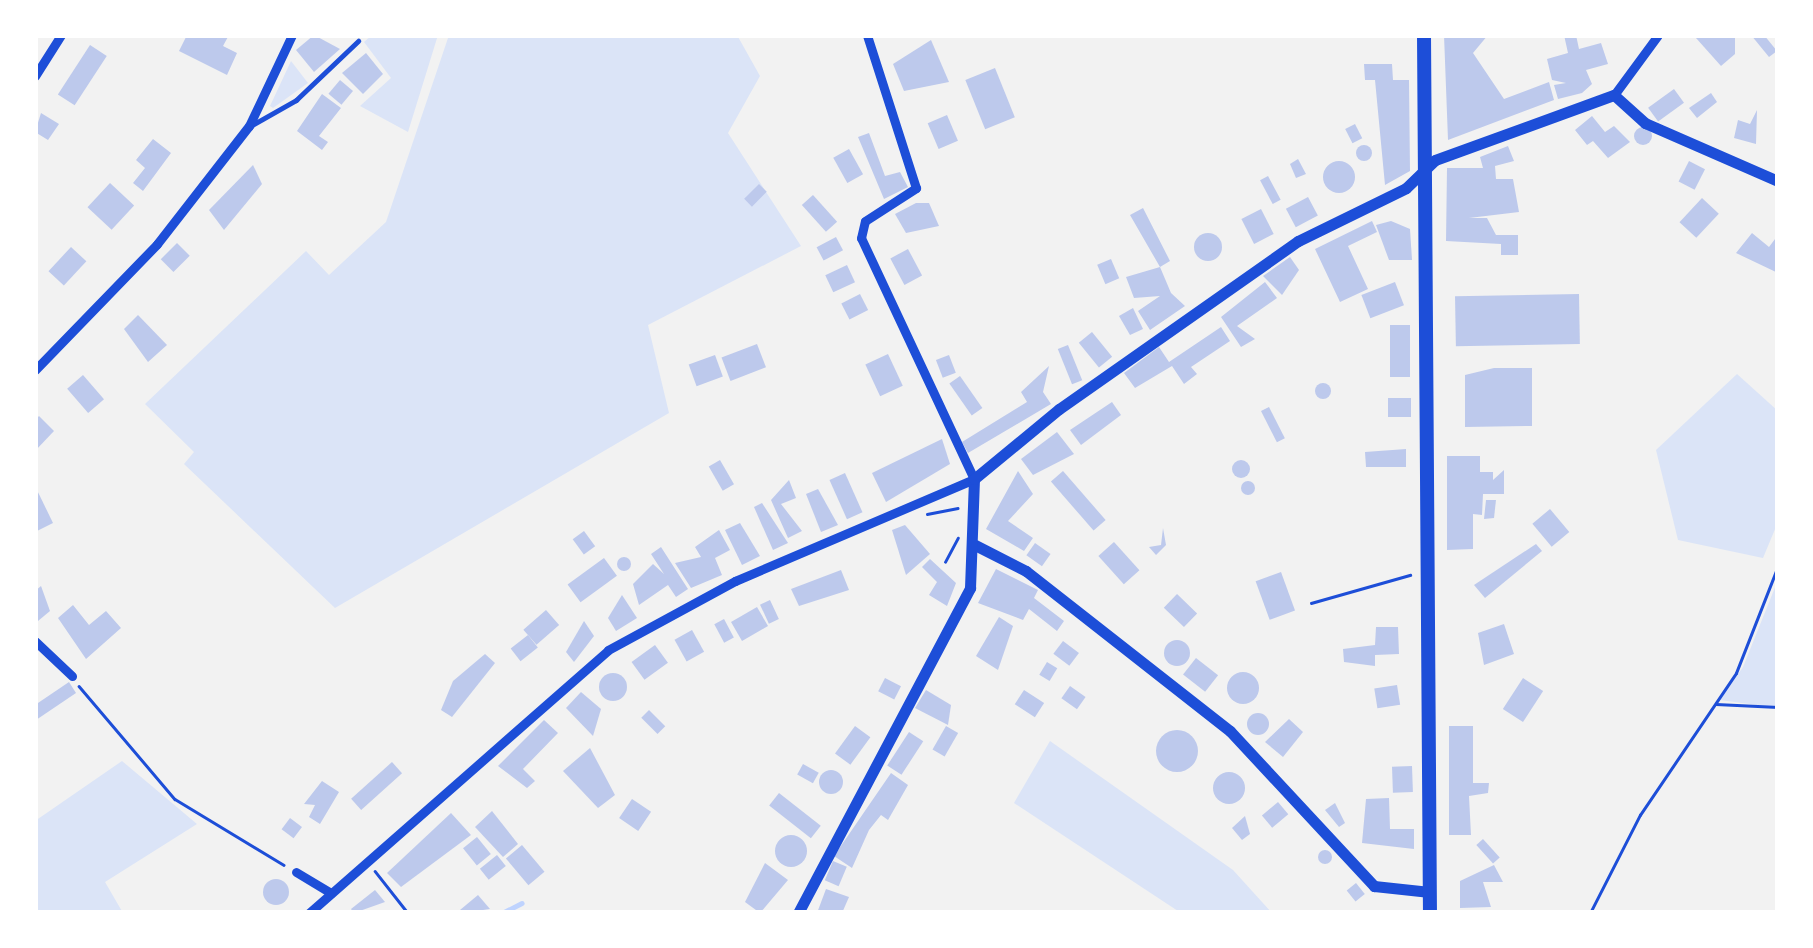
<!DOCTYPE html>
<style>
body{margin:0}
#map{position:relative;width:1813px;height:948px;overflow:hidden;background:#f2f2f2;font-family:"PT Sans",sans-serif}
div>[style]{position:absolute}
[style*='--x']{left:calc(var(--x)*1px);top:calc(var(--y)*1px);width:calc(var(--w)*1px);rotate:calc(var(--a)*1deg)}
.green>*{inset:0;background:#dbe4f7}
.stream>*{height:5px;margin:-2.5px;padding:0 2.5px;transform-origin:2.5px;border-radius:2.5px;background:#bfd3fe}
.building>*{inset:0;background:#bdc9ec;transform-origin:0 0}
.round{border-radius:50%}
.path>*{height:2.5px;margin:-1.25px;padding:0 1.25px;transform-origin:1.25px;border-radius:1.25px;background:#1d4ed8}
.service>*{height:5px;margin:-2.5px;padding:0 2.5px;transform-origin:2.5px;border-radius:2.5px;background:#1d4ed8}
.minor>*{height:9px;margin:-4.5px;padding:0 4.5px;transform-origin:4.5px;border-radius:4.5px;background:#1d4ed8}
.tertiary>*{height:11px;margin:-5.5px;padding:0 5.5px;transform-origin:5.5px;border-radius:5.5px;background:#1d4ed8}
.primary>*{height:14px;margin:-7px;padding:0 7px;transform-origin:7px;border-radius:7px;background:#1d4ed8}
span{translate:-50% -50%;white-space:nowrap;text-align:center;line-height:1.15;-webkit-text-stroke:8px #fff;paint-order:stroke}
.frame{position:absolute;inset:0;border:38px solid #fff;pointer-events:none}
</style>
<div id="map">
<div class="green">
<div style="clip-path:polygon(372px 35px,438px 35px,408px 132px,360px 106px,391px 78px,364px 42px)"></div>
<div style="clip-path:polygon(449px 35px,737px 35px,760px 76px,728px 133px,801px 246px,648px 325px,669px 413px,335px 608px,184px 464px,194px 452px,145px 404px,306px 251px,329px 275px,386px 222px)"></div>
<div style="clip-path:polygon(291px 61px,308px 83px,273px 108px,270px 106px)"></div>
<div style="clip-path:polygon(1737px 374px,1778px 411px,1778px 522px,1763px 558px,1678px 540px,1656px 450px)"></div>
<div style="clip-path:polygon(1778px 580px,1778px 708px,1720px 700px,1743px 667px)"></div>
<div style="clip-path:polygon(1050px 741px,1233px 870px,1272px 913px,1181px 913px,1014px 803px)"></div>
<div style="clip-path:polygon(122px 761px,197px 824px,105px 882px,123px 913px,35px 913px,35px 821px)"></div>
</div>
<div class="stream">
<div style="--x:502;--y:913;--w:22;--a:-27"></div>
</div>
<div class="building">
<div style="clip-path:polygon(187px 35px,229px 35px,223px 46px,237px 53px,227px 75px,179px 51px)"></div>
<div style="clip-path:polygon(314px 35px,340px 49px,314px 72px,296px 50px)"></div>
<div style="clip-path:polygon(1444px 35px,1488px 35px,1473px 53px,1504px 99px,1549px 82px,1554px 100px,1448px 140px)"></div>
<div style="clip-path:polygon(1564px 35px,1576px 35px,1579px 49px,1601px 43px,1608px 64px,1586px 70px,1592px 84px,1582px 93px,1558px 99px,1554px 85px,1566px 83px,1552px 80px,1547px 59px,1568px 53px)"></div>
<div style="clip-path:polygon(1735px 35px,1735px 54px,1721px 66px,1696px 38px)"></div>
<div style="clip-path:polygon(1751px 35px,1764px 35px,1777px 51px,1769px 57px)"></div>
<div style="clip-path:polygon(931px 40px,949px 82px,904px 91px,893px 64px)"></div>
<div style="left:90px;top:45px;width:20px;height:59px;rotate:33deg"></div>
<div style="clip-path:polygon(366px 53px,383px 74px,363px 94px,342px 73px)"></div>
<div style="clip-path:polygon(1364px 64px,1392px 64px,1393px 80px,1409px 80px,1410px 171px,1385px 185px,1375px 80px,1365px 80px)"></div>
<div style="left:995px;top:68px;width:53px;height:32px;rotate:68deg"></div>
<div style="left:340px;top:80px;width:17px;height:18px;rotate:40deg"></div>
<div style="left:1674px;top:89px;width:17px;height:32px;rotate:54deg"></div>
<div style="clip-path:polygon(1711px 93px,1717px 102px,1697px 118px,1689px 108px)"></div>
<div style="clip-path:polygon(322px 94px,341px 108px,319px 136px,328px 142px,322px 150px,297px 131px)"></div>
<div style="clip-path:polygon(1757px 110px,1756px 144px,1734px 138px,1738px 120px,1750px 124px)"></div>
<div style="clip-path:polygon(41px 113px,59px 124px,48px 140px,35px 132px)"></div>
<div style="left:947px;top:115px;width:28px;height:21px;rotate:67deg"></div>
<div style="clip-path:polygon(1592px 116px,1605px 132px,1614px 126px,1630px 142px,1608px 158px,1593px 141px,1587px 145px,1575px 130px)"></div>
<div style="left:1355px;top:124px;width:16px;height:11px;rotate:63deg"></div>
<div class="round" style="left:1634px;top:127px;width:18px;height:18px"></div>
<div style="clip-path:polygon(869px 133px,885px 176px,900px 172px,908px 187px,884px 199px,858px 137px)"></div>
<div style="clip-path:polygon(153px 139px,171px 153px,143px 191px,133px 183px,145px 168px,136px 160px)"></div>
<div class="round" style="left:1356px;top:145px;width:16px;height:16px"></div>
<div style="clip-path:polygon(1508px 146px,1514px 161px,1495px 166px,1496px 179px,1513px 179px,1519px 212px,1469px 218px,1487px 218px,1496px 235px,1518px 235px,1518px 255px,1501px 255px,1501px 244px,1446px 241px,1447px 168px,1483px 168px,1480px 157px)"></div>
<div style="left:849px;top:149px;width:29px;height:18px;rotate:61deg"></div>
<div style="clip-path:polygon(1298px 159px,1306px 174px,1296px 178px,1290px 164px)"></div>
<div style="left:1689px;top:161px;width:18px;height:23px;rotate:27deg"></div>
<div class="round" style="left:1323px;top:161px;width:32px;height:32px"></div>
<div style="clip-path:polygon(253px 165px,262px 184px,224px 230px,209px 210px)"></div>
<div style="left:1268px;top:176px;width:27px;height:9px;rotate:62deg"></div>
<div style="left:110px;top:183px;width:33px;height:33px;rotate:43deg"></div>
<div style="left:759px;top:184px;width:11px;height:21px;rotate:45deg"></div>
<div style="left:813px;top:195px;width:36px;height:15px;rotate:48deg"></div>
<div style="left:1308px;top:197px;width:21px;height:25px;rotate:62deg"></div>
<div style="left:1702px;top:198px;width:23px;height:33px;rotate:43deg"></div>
<div style="clip-path:polygon(916px 203px,929px 203px,939px 226px,906px 233px,895px 214px)"></div>
<div style="clip-path:polygon(1143px 208px,1170px 261px,1160px 267px,1171px 293px,1185px 306px,1150px 330px,1138px 311px,1160px 296px,1134px 298px,1126px 277px,1160px 267px,1130px 215px)"></div>
<div style="left:1261px;top:209px;width:28px;height:22px;rotate:63deg"></div>
<div style="clip-path:polygon(1372px 221px,1377px 232px,1348px 246px,1368px 289px,1340px 302px,1315px 249px)"></div>
<div style="clip-path:polygon(1391px 221px,1410px 229px,1412px 260px,1389px 260px,1376px 225px)"></div>
<div style="clip-path:polygon(1752px 233px,1769px 247px,1778px 235px,1778px 273px,1736px 253px)"></div>
<div class="round" style="left:1194px;top:233px;width:28px;height:28px"></div>
<div style="left:836px;top:237px;width:15px;height:22px;rotate:62deg"></div>
<div style="left:177px;top:243px;width:18px;height:23px;rotate:45deg"></div>
<div style="left:71px;top:247px;width:21px;height:33px;rotate:43deg"></div>
<div style="left:908px;top:249px;width:30px;height:20px;rotate:62deg"></div>
<div style="clip-path:polygon(1290px 257px,1299px 270px,1282px 295px,1263px 276px)"></div>
<div style="left:1111px;top:259px;width:21px;height:15px;rotate:67deg"></div>
<div style="left:847px;top:265px;width:19px;height:24px;rotate:65deg"></div>
<div style="clip-path:polygon(1265px 282px,1277px 298px,1237px 326px,1255px 339px,1241px 347px,1221px 317px)"></div>
<div style="left:1395px;top:282px;width:25px;height:36px;rotate:69deg"></div>
<div style="left:860px;top:294px;width:18px;height:21px;rotate:63deg"></div>
<div style="left:1579px;top:294px;width:50px;height:124px;rotate:89deg"></div>
<div style="clip-path:polygon(1133px 308px,1143px 329px,1130px 335px,1119px 316px)"></div>
<div style="clip-path:polygon(138px 315px,167px 345px,148px 362px,124px 329px)"></div>
<div style="left:1390px;top:325px;width:20px;height:52px"></div>
<div style="clip-path:polygon(1221px 327px,1230px 341px,1191px 367px,1197px 374px,1184px 384px,1172px 366px,1135px 388px,1124px 373px,1159px 347px,1169px 362px)"></div>
<div style="left:1092px;top:332px;width:32px;height:17px;rotate:51deg"></div>
<div style="left:757px;top:344px;width:25px;height:38px;rotate:69deg"></div>
<div style="left:1068px;top:345px;width:38px;height:11px;rotate:68deg"></div>
<div style="left:888px;top:354px;width:35px;height:25px;rotate:65deg"></div>
<div style="left:715px;top:355px;width:23px;height:28px;rotate:70deg"></div>
<div style="left:949px;top:355px;width:19px;height:14px;rotate:69deg"></div>
<div style="clip-path:polygon(1049px 366px,1043px 392px,1051px 404px,968px 453px,962px 442px,1027px 402px,1021px 392px)"></div>
<div style="clip-path:polygon(1494px 368px,1532px 368px,1532px 426px,1465px 427px,1465px 375px)"></div>
<div style="left:83px;top:375px;width:32px;height:21px;rotate:49deg"></div>
<div style="left:960px;top:376px;width:39px;height:13px;rotate:55deg"></div>
<div class="round" style="left:1315px;top:383px;width:16px;height:16px"></div>
<div style="left:1388px;top:398px;width:23px;height:19px"></div>
<div style="clip-path:polygon(1112px 402px,1121px 415px,1081px 445px,1070px 430px)"></div>
<div style="left:1269px;top:407px;width:35px;height:9px;rotate:63deg"></div>
<div style="clip-path:polygon(39px 416px,54px 431px,35px 451px,35px 420px)"></div>
<div style="clip-path:polygon(1057px 432px,1074px 454px,1033px 475px,1021px 459px)"></div>
<div style="clip-path:polygon(942px 439px,950px 464px,886px 502px,872px 473px)"></div>
<div style="clip-path:polygon(1406px 449px,1406px 467px,1366px 467px,1365px 452px)"></div>
<div style="clip-path:polygon(1447px 456px,1480px 456px,1480px 472px,1493px 472px,1493px 480px,1504px 470px,1504px 494px,1483px 494px,1482px 515px,1473px 514px,1473px 549px,1447px 550px)"></div>
<div style="left:720px;top:460px;width:28px;height:13px;rotate:60deg"></div>
<div class="round" style="left:1232px;top:460px;width:18px;height:18px"></div>
<div style="clip-path:polygon(1018px 471px,1033px 494px,1008px 521px,1033px 538px,1024px 551px,986px 529px)"></div>
<div style="left:1063px;top:471px;width:65px;height:16px;rotate:49deg"></div>
<div style="left:845px;top:473px;width:43px;height:17px;rotate:66deg"></div>
<div style="clip-path:polygon(789px 480px,796px 498px,781px 504px,802px 531px,788px 538px,771px 500px)"></div>
<div class="round" style="left:1241px;top:481px;width:14px;height:14px"></div>
<div style="clip-path:polygon(35px 486px,53px 523px,35px 532px)"></div>
<div style="clip-path:polygon(818px 489px,838px 525px,821px 532px,806px 494px)"></div>
<div style="clip-path:polygon(1486px 500px,1496px 500px,1494px 518px,1484px 519px)"></div>
<div style="clip-path:polygon(762px 503px,788px 543px,773px 550px,754px 507px)"></div>
<div style="left:1550px;top:509px;width:30px;height:23px;rotate:50deg"></div>
<div style="clip-path:polygon(740px 523px,760px 556px,742px 565px,725px 530px)"></div>
<div style="clip-path:polygon(905px 525px,930px 554px,906px 575px,892px 530px)"></div>
<div style="clip-path:polygon(1163px 528px,1166px 545px,1156px 555px,1149px 547px,1161px 545px)"></div>
<div style="clip-path:polygon(719px 530px,730px 550px,715px 558px,722px 575px,691px 588px,675px 563px,701px 557px,695px 547px)"></div>
<div style="left:584px;top:531px;width:19px;height:14px;rotate:54deg"></div>
<div style="left:1114px;top:542px;width:38px;height:21px;rotate:48deg"></div>
<div style="left:1035px;top:543px;width:19px;height:15px;rotate:35deg"></div>
<div style="clip-path:polygon(1536px 544px,1542px 551px,1485px 598px,1474px 585px)"></div>
<div style="clip-path:polygon(661px 547px,688px 589px,676px 597px,668px 585px,639px 605px,633px 584px,653px 564px,664px 574px,651px 554px)"></div>
<div class="round" style="left:617px;top:557px;width:14px;height:14px"></div>
<div style="left:604px;top:558px;width:22px;height:45px;rotate:54deg"></div>
<div style="clip-path:polygon(930px 559px,956px 583px,947px 606px,929px 595px,937px 582px,922px 567px)"></div>
<div style="clip-path:polygon(996px 569px,1038px 590px,1034px 598px,1064px 621px,1057px 631px,1029px 609px,1023px 620px,978px 603px)"></div>
<div style="clip-path:polygon(841px 570px,849px 590px,799px 606px,791px 589px)"></div>
<div style="left:1281px;top:572px;width:41px;height:27px;rotate:70deg"></div>
<div style="clip-path:polygon(41px 586px,50px 611px,38px 621px,35px 591px)"></div>
<div style="left:1177px;top:594px;width:28px;height:19px;rotate:44deg"></div>
<div style="clip-path:polygon(622px 595px,637px 618px,616px 631px,608px 618px)"></div>
<div style="left:770px;top:600px;width:21px;height:11px;rotate:65deg"></div>
<div style="clip-path:polygon(73px 605px,89px 625px,106px 611px,121px 628px,86px 659px,58px 618px)"></div>
<div style="left:757px;top:607px;width:22px;height:30px;rotate:60deg"></div>
<div style="left:546px;top:610px;width:20px;height:30px;rotate:49deg"></div>
<div style="clip-path:polygon(999px 617px,1013px 626px,998px 670px,976px 656px)"></div>
<div style="left:724px;top:619px;width:21px;height:11px;rotate:62deg"></div>
<div style="clip-path:polygon(584px 621px,594px 636px,574px 662px,566px 652px)"></div>
<div style="clip-path:polygon(1504px 624px,1514px 654px,1484px 665px,1478px 633px)"></div>
<div style="clip-path:polygon(1376px 627px,1398px 627px,1399px 654px,1375px 655px,1375px 666px,1344px 662px,1343px 649px,1375px 645px)"></div>
<div style="left:692px;top:630px;width:25px;height:20px;rotate:61deg"></div>
<div style="left:528px;top:635px;width:16px;height:22px;rotate:52deg"></div>
<div class="round" style="left:1164px;top:640px;width:26px;height:26px"></div>
<div style="left:1063px;top:641px;width:20px;height:16px;rotate:37deg"></div>
<div style="left:655px;top:645px;width:22px;height:29px;rotate:54deg"></div>
<div style="clip-path:polygon(485px 654px,495px 663px,452px 717px,441px 710px,453px 681px)"></div>
<div style="left:1196px;top:658px;width:28px;height:21px;rotate:38deg"></div>
<div style="left:1047px;top:662px;width:12px;height:15px;rotate:31deg"></div>
<div class="round" style="left:1227px;top:672px;width:32px;height:32px"></div>
<div class="round" style="left:599px;top:673px;width:28px;height:28px"></div>
<div style="left:885px;top:678px;width:18px;height:15px;rotate:27deg"></div>
<div style="left:1523px;top:678px;width:24px;height:37px;rotate:33deg"></div>
<div style="clip-path:polygon(69px 682px,76px 693px,36px 720px,35px 705px)"></div>
<div style="left:1397px;top:685px;width:20px;height:23px;rotate:81deg"></div>
<div style="left:1070px;top:686px;width:19px;height:15px;rotate:35deg"></div>
<div style="clip-path:polygon(926px 690px,951px 705px,948px 725px,915px 708px)"></div>
<div style="left:1024px;top:690px;width:24px;height:17px;rotate:33deg"></div>
<div style="clip-path:polygon(581px 692px,601px 709px,593px 736px,566px 708px)"></div>
<div style="left:649px;top:710px;width:23px;height:11px;rotate:45deg"></div>
<div class="round" style="left:1247px;top:713px;width:22px;height:22px"></div>
<div style="clip-path:polygon(1289px 719px,1303px 732px,1283px 757px,1265px 742px)"></div>
<div style="clip-path:polygon(544px 720px,558px 733px,523px 769px,535px 781px,527px 788px,498px 766px)"></div>
<div style="left:855px;top:726px;width:19px;height:34px;rotate:36deg"></div>
<div style="left:946px;top:726px;width:14px;height:27px;rotate:30deg"></div>
<div style="clip-path:polygon(1449px 726px,1473px 726px,1473px 783px,1489px 783px,1488px 793px,1469px 796px,1471px 835px,1449px 835px)"></div>
<div class="round" style="left:1156px;top:730px;width:42px;height:42px"></div>
<div style="left:909px;top:732px;width:17px;height:40px;rotate:33deg"></div>
<div style="clip-path:polygon(590px 748px,615px 795px,598px 808px,563px 771px)"></div>
<div style="left:392px;top:762px;width:15px;height:55px;rotate:48deg"></div>
<div style="left:803px;top:764px;width:18px;height:12px;rotate:29deg"></div>
<div style="left:1412px;top:766px;width:26px;height:20px;rotate:88deg"></div>
<div class="round" style="left:819px;top:770px;width:24px;height:24px"></div>
<div class="round" style="left:1213px;top:772px;width:32px;height:32px"></div>
<div style="clip-path:polygon(891px 773px,908px 785px,888px 820px,881px 815px,869px 830px,852px 868px,834px 856px)"></div>
<div style="clip-path:polygon(322px 781px,339px 792px,320px 824px,309px 817px,315px 805px,304px 804px)"></div>
<div style="left:779px;top:793px;width:53px;height:16px;rotate:38deg"></div>
<div style="clip-path:polygon(1389px 798px,1390px 829px,1414px 829px,1414px 849px,1362px 843px,1366px 799px)"></div>
<div style="left:632px;top:799px;width:23px;height:23px;rotate:34deg"></div>
<div style="left:1278px;top:802px;width:16px;height:21px;rotate:50deg"></div>
<div style="clip-path:polygon(1335px 803px,1345px 823px,1339px 827px,1325px 810px)"></div>
<div style="clip-path:polygon(492px 811px,518px 844px,503px 857px,475px 827px)"></div>
<div style="clip-path:polygon(451px 813px,471px 835px,401px 887px,387px 873px)"></div>
<div style="clip-path:polygon(1245px 816px,1250px 834px,1242px 840px,1232px 828px)"></div>
<div style="left:290px;top:818px;width:15px;height:14px;rotate:37deg"></div>
<div class="round" style="left:775px;top:835px;width:32px;height:32px"></div>
<div style="left:477px;top:837px;width:22px;height:18px;rotate:51deg"></div>
<div style="left:1483px;top:839px;width:25px;height:9px;rotate:48deg"></div>
<div style="left:522px;top:845px;width:35px;height:21px;rotate:50deg"></div>
<div class="round" style="left:1318px;top:850px;width:14px;height:14px"></div>
<div style="left:497px;top:855px;width:14px;height:22px;rotate:51deg"></div>
<div style="left:833px;top:861px;width:15px;height:21px;rotate:23deg"></div>
<div style="clip-path:polygon(765px 863px,788px 880px,760px 913px,745px 902px)"></div>
<div style="clip-path:polygon(1494px 865px,1503px 882px,1483px 882px,1491px 907px,1460px 908px,1460px 881px)"></div>
<div class="round" style="left:263px;top:879px;width:26px;height:26px"></div>
<div style="left:1356px;top:883px;width:14px;height:12px;rotate:51deg"></div>
<div style="clip-path:polygon(826px 889px,849px 897px,842px 913px,817px 913px)"></div>
<div style="clip-path:polygon(375px 890px,385px 902px,354px 913px,351px 909px)"></div>
<div style="clip-path:polygon(478px 895px,490px 909px,462px 913px,460px 910px)"></div>
</div>
<div class="path">
<div style="--x:927;--y:514;--w:31;--a:-11"></div>
<div style="--x:945;--y:562;--w:27;--a:-62"></div>
<div style="--x:1311;--y:603;--w:103;--a:-15.8"></div>
<div style="--x:79;--y:686;--w:148;--a:49.7"></div>
<div style="--x:175;--y:799;--w:127;--a:31.2"></div>
<div style="--x:1716;--y:704;--w:62;--a:2.8"></div>
<div style="--x:375;--y:871;--w:53;--a:51.8"></div>
<div style="--x:1590;--y:913;--w:110;--a:-63"></div>
<div style="--x:1640;--y:815;--w:171;--a:-55.9"></div>
<div style="--x:1736;--y:673;--w:115;--a:-68.6"></div>
</div>
<div class="service">
<div style="--x:252;--y:125;--w:51;--a:-29.6"></div>
<div style="--x:296;--y:100;--w:86;--a:-43.6"></div>
</div>
<div class="minor">
<div style="--x:35;--y:76;--w:49;--a:-57.6"></div>
<div style="--x:1614;--y:95;--w:74;--a:-53.7"></div>
<div style="--x:35;--y:370;--w:175;--a:-45.9"></div>
<div style="--x:157;--y:244;--w:150;--a:-52.1"></div>
<div style="--x:249;--y:126;--w:101;--a:-64.7"></div>
<div style="--x:35;--y:641;--w:51;--a:43.4"></div>
<div style="--x:296;--y:872;--w:41;--a:31"></div>
<div style="--x:309;--y:913;--w:398;--a:-41.3"></div>
<div style="--x:608;--y:650;--w:145;--a:-28.5"></div>
<div style="--x:735;--y:581;--w:260;--a:-23.1"></div>
<div style="--x:974;--y:479;--w:266;--a:-115.1"></div>
<div style="--x:861;--y:238;--w:17;--a:-77"></div>
<div style="--x:865;--y:221;--w:61;--a:-32.9"></div>
<div style="--x:916;--y:188;--w:161;--a:-107.8"></div>
</div>
<div class="tertiary">
<div style="--x:975;--y:545;--w:57;--a:27"></div>
<div style="--x:1026;--y:571;--w:259;--a:38.1"></div>
<div style="--x:1230;--y:731;--w:212;--a:47.1"></div>
<div style="--x:1374;--y:886;--w:56;--a:6.1"></div>
<div style="--x:798;--y:913;--w:368;--a:-62.1"></div>
<div style="--x:970;--y:588;--w:109;--a:-87.9"></div>
<div style="--x:974;--y:479;--w:110;--a:-39.5"></div>
<div style="--x:1059;--y:409;--w:292;--a:-35.1"></div>
<div style="--x:1298;--y:241;--w:120;--a:-26.1"></div>
<div style="--x:1406;--y:188;--w:40;--a:-44"></div>
<div style="--x:1435;--y:160;--w:190;--a:-20"></div>
<div style="--x:1614;--y:95;--w:42;--a:42.1"></div>
<div style="--x:1645;--y:123;--w:145;--a:23.6"></div>
</div>
<div class="primary">
<div style="--x:1424;--y:35;--w:878;--a:89.61"></div>
</div>
<div class="frame"></div>
</div>
